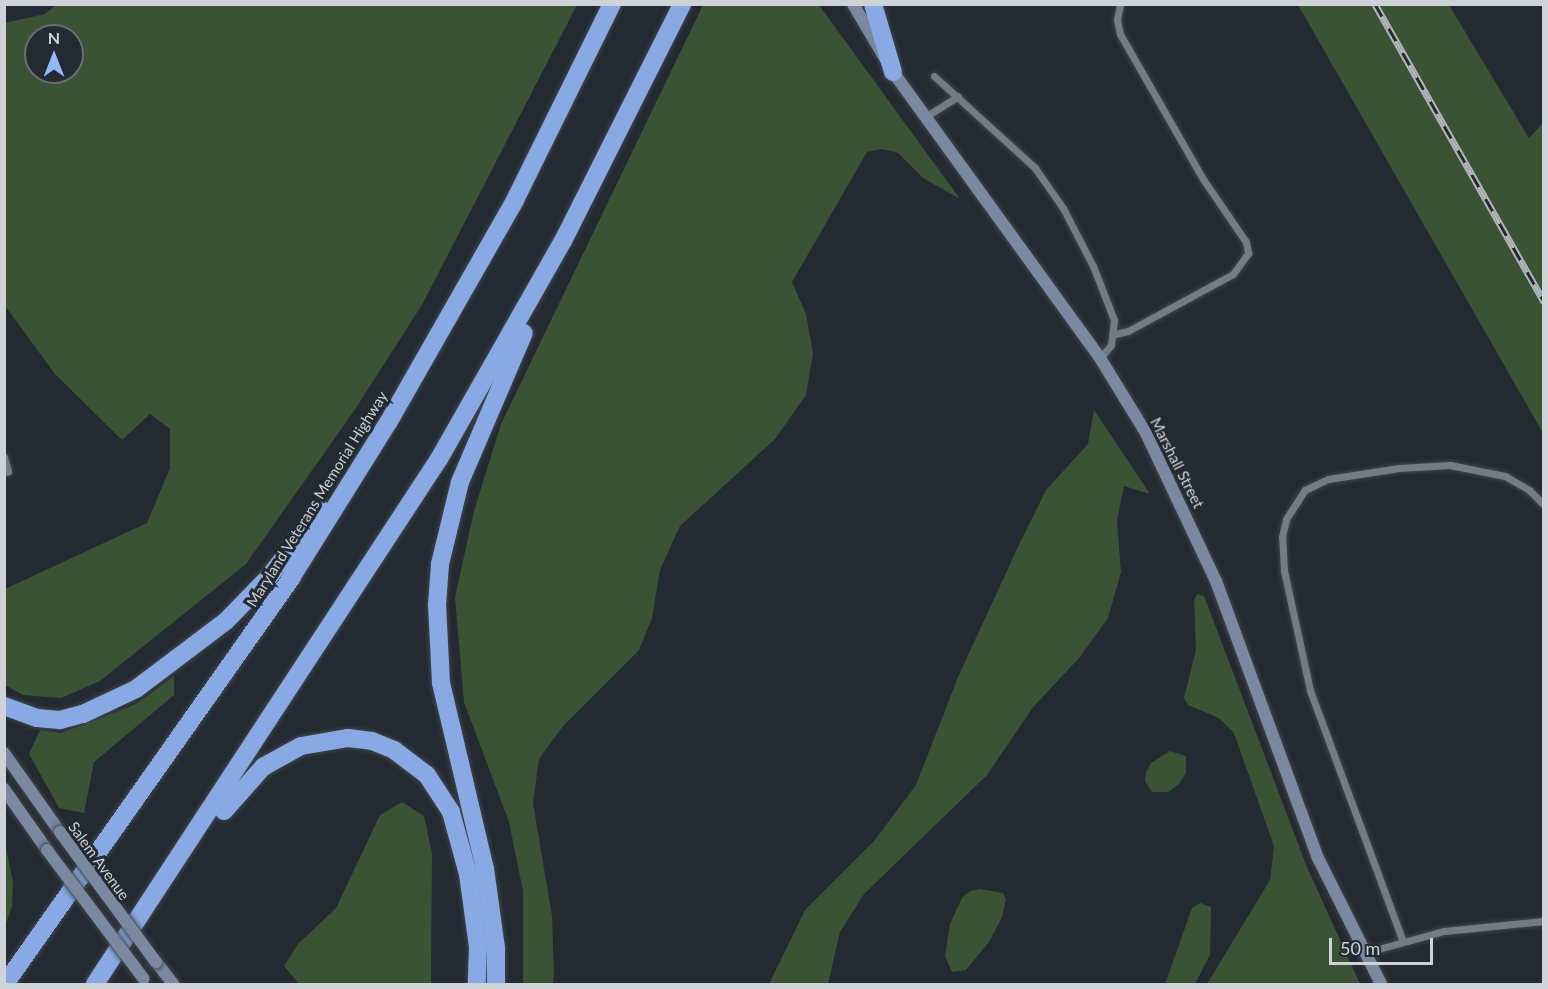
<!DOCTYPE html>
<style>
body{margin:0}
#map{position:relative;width:1548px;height:989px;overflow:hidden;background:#242a31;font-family:Lato,sans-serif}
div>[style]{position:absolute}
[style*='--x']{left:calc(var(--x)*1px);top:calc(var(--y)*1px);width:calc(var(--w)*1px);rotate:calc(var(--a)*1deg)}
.green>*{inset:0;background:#3a5334}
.roads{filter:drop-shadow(0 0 2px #3f454b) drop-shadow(0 0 2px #3f454b)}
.service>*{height:7px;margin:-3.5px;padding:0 3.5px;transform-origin:3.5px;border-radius:3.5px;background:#747b84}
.secondary>*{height:12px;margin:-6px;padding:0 6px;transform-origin:6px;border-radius:6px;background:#7a89a0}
.motorway>*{height:18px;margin:-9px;padding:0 9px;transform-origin:9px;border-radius:9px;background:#88a9e3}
.rail>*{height:7px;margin-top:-3.5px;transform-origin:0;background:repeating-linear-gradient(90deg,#242a31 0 14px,#b1b5bb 0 28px);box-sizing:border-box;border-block:2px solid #b1b5bb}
.bridges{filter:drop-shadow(0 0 2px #3f454b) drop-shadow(0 0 2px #3f454b)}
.secondary-bridge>*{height:12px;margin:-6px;padding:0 6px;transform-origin:6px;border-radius:6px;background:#7a89a0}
span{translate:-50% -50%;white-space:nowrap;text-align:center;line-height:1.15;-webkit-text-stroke:6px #242a31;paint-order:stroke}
.street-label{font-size:15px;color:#cfd3d8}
.frame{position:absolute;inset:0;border:6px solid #cfd3d8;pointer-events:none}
.north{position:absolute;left:24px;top:24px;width:60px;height:60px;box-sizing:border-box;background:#242a31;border:2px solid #686e74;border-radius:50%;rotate:0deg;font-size:16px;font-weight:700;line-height:24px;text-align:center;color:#cfd3d8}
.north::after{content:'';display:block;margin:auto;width:21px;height:27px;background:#96b6fd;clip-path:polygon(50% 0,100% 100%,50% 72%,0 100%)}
.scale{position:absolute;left:1329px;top:938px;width:104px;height:27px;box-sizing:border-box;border:3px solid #cfd3d8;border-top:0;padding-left:8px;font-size:18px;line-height:21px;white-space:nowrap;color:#cfd3d8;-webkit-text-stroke:4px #242a31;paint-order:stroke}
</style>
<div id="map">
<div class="green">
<div style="clip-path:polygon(evenodd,57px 4px,577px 5px,423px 303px,356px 408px,246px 564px,100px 681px,61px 698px,23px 695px,5px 685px,5px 589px,147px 523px,170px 468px,170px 429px,150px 414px,122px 440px,55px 374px,5px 306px,5px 23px,45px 14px,57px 4px,36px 36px,72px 36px,72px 72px,36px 72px,36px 36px)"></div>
<div style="clip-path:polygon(703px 5px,819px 5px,960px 199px,923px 178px,898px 153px,882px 149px,867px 152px,792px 282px,806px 314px,813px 353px,806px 395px,775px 439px,680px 526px,660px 570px,652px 618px,639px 650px,563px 726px,539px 759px,533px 803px,552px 916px,554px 974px,553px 984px,523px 984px,523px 891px,509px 822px,464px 702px,455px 597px,474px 511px,501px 424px)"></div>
<div style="clip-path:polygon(1298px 5px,1449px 5px,1529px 138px,1543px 123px,1543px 433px)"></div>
<div style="clip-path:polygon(1094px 410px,1150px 494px,1124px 486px,1117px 521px,1121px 572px,1108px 618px,1080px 657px,1034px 706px,987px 775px,864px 894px,840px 932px,828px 984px,769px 984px,805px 910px,874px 841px,916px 785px,958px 677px,1017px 549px,1046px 490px,1088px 444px)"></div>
<div style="clip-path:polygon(1197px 594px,1204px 596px,1307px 867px,1360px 984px,1207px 984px,1270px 880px,1274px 846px,1234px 733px,1219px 718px,1188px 705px,1184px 698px,1196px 650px,1194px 600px)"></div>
<div style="clip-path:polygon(174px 676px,174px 695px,94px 762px,84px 813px,59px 808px,29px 754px,40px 730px,61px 733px,136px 704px)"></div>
<div style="clip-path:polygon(1170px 751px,1186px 756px,1186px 773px,1179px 784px,1168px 792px,1152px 792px,1145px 781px,1146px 772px,1151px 763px)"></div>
<div style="clip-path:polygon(402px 802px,424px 816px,432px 853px,431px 984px,299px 984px,284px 966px,298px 944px,336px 908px,380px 815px)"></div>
<div style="clip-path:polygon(5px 844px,13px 882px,12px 907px,5px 926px)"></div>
<div style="clip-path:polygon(981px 889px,1003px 893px,1006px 899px,1002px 917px,989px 942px,966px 970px,952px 972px,945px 956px,950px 924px,962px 898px,970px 891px)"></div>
<div style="clip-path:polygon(1200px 903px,1211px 907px,1210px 955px,1195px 984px,1165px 984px,1192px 908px)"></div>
</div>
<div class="roads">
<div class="service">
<div style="--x:934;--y:76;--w:137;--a:42.3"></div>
<div style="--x:1035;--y:168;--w:49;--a:55"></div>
<div style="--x:1063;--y:208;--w:65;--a:62.7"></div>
<div style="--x:1093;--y:266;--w:58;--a:68.7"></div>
<div style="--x:1114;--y:320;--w:25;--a:97"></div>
<div style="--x:1111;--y:345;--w:17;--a:130"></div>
<div style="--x:925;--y:117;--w:39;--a:-32"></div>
<div style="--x:1115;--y:334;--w:13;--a:-13"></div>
<div style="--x:1128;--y:331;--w:119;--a:-28.5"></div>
<div style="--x:1233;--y:274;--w:26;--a:-54"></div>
<div style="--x:1248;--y:253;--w:11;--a:-100"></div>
<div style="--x:1246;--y:242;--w:76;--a:-124.3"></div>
<div style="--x:1203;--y:179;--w:167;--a:-119.8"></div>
<div style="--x:1120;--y:34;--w:14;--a:-102"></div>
<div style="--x:1117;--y:20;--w:16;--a:-79"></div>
<div style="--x:4;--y:457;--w:15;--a:74"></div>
<div style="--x:8;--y:471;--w:4;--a:166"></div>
<div style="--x:1402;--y:939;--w:265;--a:-110.3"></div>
<div style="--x:1310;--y:690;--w:122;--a:-102.3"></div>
<div style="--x:1284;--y:571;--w:34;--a:-93"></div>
<div style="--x:1282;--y:537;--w:18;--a:-77"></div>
<div style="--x:1286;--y:519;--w:35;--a:-57"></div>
<div style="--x:1305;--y:490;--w:25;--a:-26"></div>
<div style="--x:1328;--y:479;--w:72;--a:-8.8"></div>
<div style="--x:1399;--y:468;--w:51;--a:-3.4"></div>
<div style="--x:1450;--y:465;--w:56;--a:11.3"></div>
<div style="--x:1505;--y:476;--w:28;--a:30"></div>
<div style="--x:1529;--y:490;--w:21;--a:45"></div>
<div style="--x:1364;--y:953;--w:83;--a:-15.4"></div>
<div style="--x:1444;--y:931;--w:100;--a:-5.7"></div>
</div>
<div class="secondary">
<div style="--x:853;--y:4;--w:79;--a:59.5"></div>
<div style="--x:893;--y:72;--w:353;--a:54.1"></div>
<div style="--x:1100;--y:358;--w:88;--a:58.5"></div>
<div style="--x:1146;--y:433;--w:164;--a:64.7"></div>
<div style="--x:1216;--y:581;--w:295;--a:69.8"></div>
<div style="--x:1318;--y:858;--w:141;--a:63.4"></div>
<div style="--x:4;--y:753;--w:97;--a:54.7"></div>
<div style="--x:4;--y:789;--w:75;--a:54.8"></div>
<div style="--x:156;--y:962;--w:28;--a:52"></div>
</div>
<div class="motorway">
<div style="--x:873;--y:4;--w:71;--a:73.6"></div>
<div style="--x:4;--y:706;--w:35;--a:20"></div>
<div style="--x:37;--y:718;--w:23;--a:5"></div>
<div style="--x:60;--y:720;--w:24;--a:-15"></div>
<div style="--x:83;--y:714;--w:59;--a:-25.3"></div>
<div style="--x:136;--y:689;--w:113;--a:-37.1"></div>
<div style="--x:226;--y:621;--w:62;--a:-45.7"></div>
<div style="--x:269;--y:577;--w:85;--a:-52.2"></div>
<div style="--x:224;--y:811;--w:59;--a:-48.4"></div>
<div style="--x:263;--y:767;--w:43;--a:-28.9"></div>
<div style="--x:301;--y:746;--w:48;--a:-9.7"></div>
<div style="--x:348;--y:738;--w:24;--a:7"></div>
<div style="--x:372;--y:741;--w:24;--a:22"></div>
<div style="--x:394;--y:750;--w:41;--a:37.1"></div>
<div style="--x:427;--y:775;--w:44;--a:57"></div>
<div style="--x:451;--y:812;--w:64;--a:74.7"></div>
<div style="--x:468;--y:874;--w:74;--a:82.2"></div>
<div style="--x:478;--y:947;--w:37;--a:92"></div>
<div style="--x:5;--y:984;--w:497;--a:-54.8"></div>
<div style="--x:291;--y:578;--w:183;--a:-58"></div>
<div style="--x:388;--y:423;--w:257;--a:-60.3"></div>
<div style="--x:515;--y:200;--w:219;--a:-63.7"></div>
<div style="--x:95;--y:984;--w:628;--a:-56.77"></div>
<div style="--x:439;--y:459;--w:251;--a:-60.4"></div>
<div style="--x:563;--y:241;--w:265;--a:-63.3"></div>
<div style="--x:496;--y:984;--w:36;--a:-90"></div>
<div style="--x:496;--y:948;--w:80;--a:-97.9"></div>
<div style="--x:485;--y:869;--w:191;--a:-103.3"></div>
<div style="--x:441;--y:683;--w:78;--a:-92.9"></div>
<div style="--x:437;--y:605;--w:41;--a:-85.8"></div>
<div style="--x:440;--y:564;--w:84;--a:-76.3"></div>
<div style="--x:460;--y:482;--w:162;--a:-66.8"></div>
</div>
</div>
<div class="rail">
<div style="--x:1375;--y:4;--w:343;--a:60.4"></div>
</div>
<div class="bridges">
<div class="secondary-bridge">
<div style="--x:60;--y:832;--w:162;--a:53.6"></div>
<div style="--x:47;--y:850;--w:161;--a:53.1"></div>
</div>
</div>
<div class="street-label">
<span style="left:1177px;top:463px;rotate:63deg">Marshall Street</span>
<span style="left:317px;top:499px;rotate:-58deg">Maryland Veterans Memorial Highway</span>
<span style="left:99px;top:861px;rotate:54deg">Salem Avenue</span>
</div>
<div class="frame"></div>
<div class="north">N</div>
<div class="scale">50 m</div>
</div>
